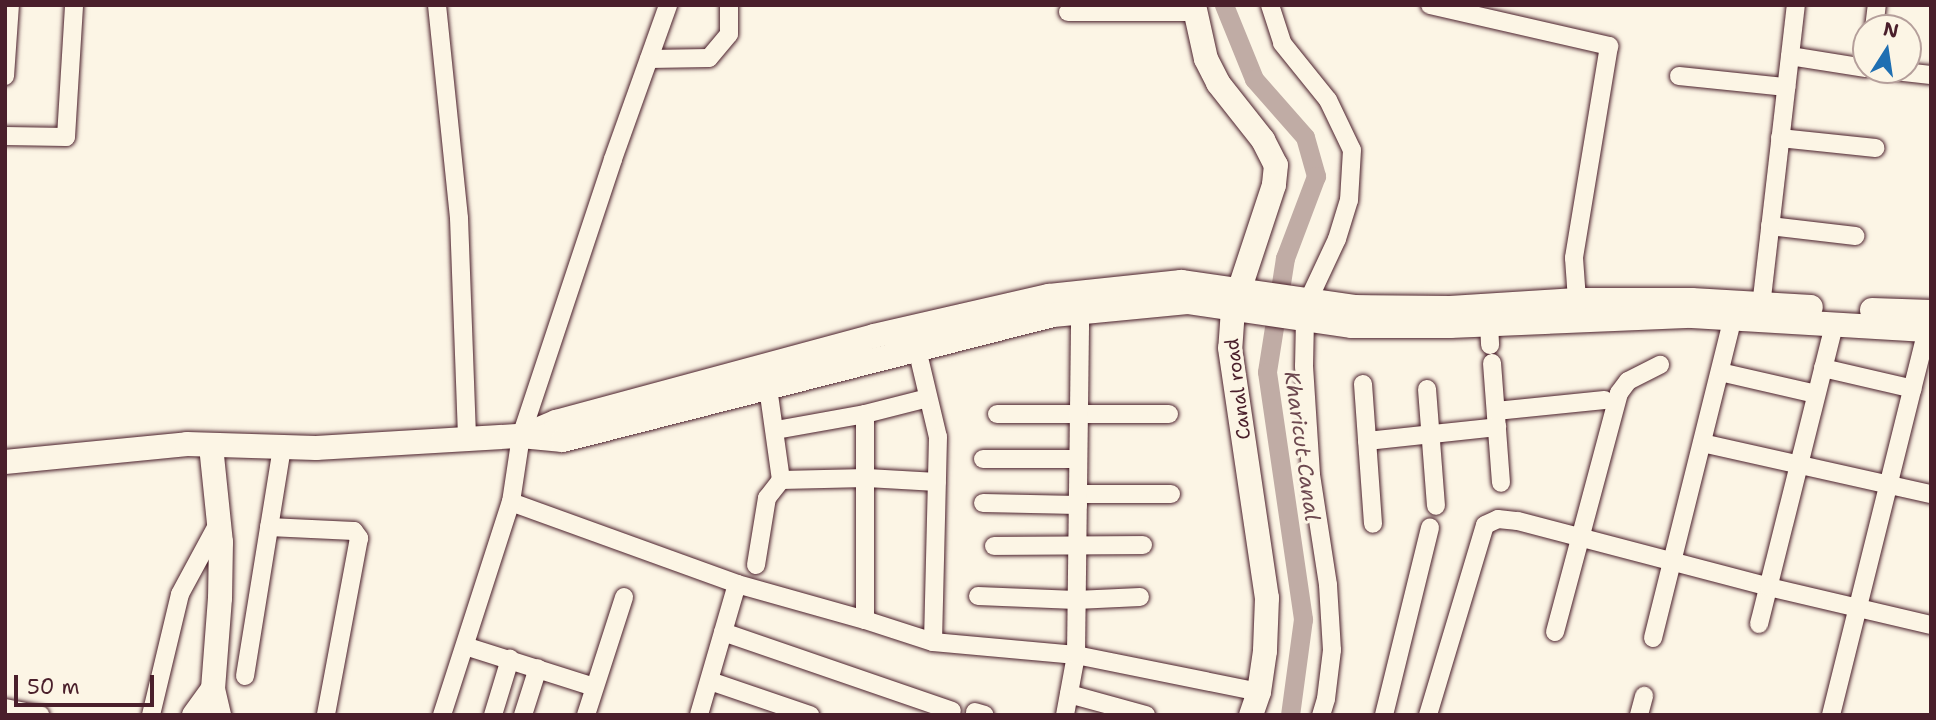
<!DOCTYPE html>
<style>
body{margin:0}
#map{position:relative;width:1936px;height:720px;overflow:hidden;background:#fcf5e5;font-family:"Shantell Sans",sans-serif}
div>[style]{position:absolute}
[style*='--x']{left:calc(var(--x)*1px);top:calc(var(--y)*1px);width:calc(var(--w)*1px);rotate:calc(var(--a)*1deg)}
.canal>*{height:19px;margin:-9.5px;padding:0 9.5px;transform-origin:9.5px;border-radius:9.5px;background:#c0aca5}
.roads{filter:drop-shadow(0 0 2px #4a1f2b) drop-shadow(0 0 2px #4a1f2b)}
.street>*{height:18px;margin:-9px;padding:0 9px;transform-origin:9px;border-radius:9px;background:#fcf5e5}
.secondary>*{height:24px;margin:-12px;padding:0 12px;transform-origin:12px;border-radius:12px;background:#fcf5e5}
span{translate:-50% -50%;white-space:nowrap;text-align:center;line-height:1.15;-webkit-text-stroke:6px #fcf5e5;paint-order:stroke}
.street-label{font-size:19px;color:#4a1f2b}
.water-label{font-size:21px;color:#6d4950;font-style:italic}
.frame{position:absolute;inset:0;border:7px solid #4a1f2b;pointer-events:none}
.north{position:absolute;left:1852px;top:14px;width:70px;height:70px;box-sizing:border-box;background:#fcf5e5;border:2px solid #b59f9b;border-radius:50%;rotate:12deg;font-size:19px;font-weight:700;line-height:28px;text-align:center;color:#4a1f2b}
.north::after{content:'';display:block;margin:auto;width:24px;height:32px;background:#1f6fb2;clip-path:polygon(50% 0,100% 100%,50% 72%,0 100%)}
.scale{position:absolute;left:14px;top:675px;width:140px;height:32px;box-sizing:border-box;border:4px solid #4a1f2b;border-top:0;padding-left:9px;font-size:21px;line-height:24px;white-space:nowrap;color:#4a1f2b;-webkit-text-stroke:5px #fcf5e5;paint-order:stroke}
</style>
<div id="map">
<div class="canal">
<div style="--x:1224;--y:5;--w:80;--a:67.9"></div>
<div style="--x:1254;--y:79;--w:77;--a:48.7"></div>
<div style="--x:1305;--y:137;--w:41;--a:74.2"></div>
<div style="--x:1316;--y:176;--w:88;--a:110.7"></div>
<div style="--x:1285;--y:258;--w:115;--a:99"></div>
<div style="--x:1267;--y:372;--w:250;--a:81.7"></div>
<div style="--x:1303;--y:619;--w:97;--a:97.7"></div>
</div>
<div class="roads">
<div class="street">
<div style="--x:437;--y:5;--w:214;--a:84.1"></div>
<div style="--x:459;--y:218;--w:221;--a:87.9"></div>
<div style="--x:1270;--y:5;--w:40;--a:72"></div>
<div style="--x:1282;--y:43;--w:73;--a:51.1"></div>
<div style="--x:1328;--y:100;--w:55;--a:64.4"></div>
<div style="--x:1352;--y:150;--w:50;--a:93.4"></div>
<div style="--x:1349;--y:200;--w:41;--a:107.1"></div>
<div style="--x:1337;--y:239;--w:68;--a:115.1"></div>
<div style="--x:1308;--y:301;--w:18;--a:99"></div>
<div style="--x:1305;--y:319;--w:47;--a:91.2"></div>
<div style="--x:1304;--y:366;--w:109;--a:86.3"></div>
<div style="--x:1311;--y:475;--w:111;--a:81.2"></div>
<div style="--x:1328;--y:585;--w:65;--a:86.5"></div>
<div style="--x:1332;--y:650;--w:49;--a:97"></div>
<div style="--x:1326;--y:699;--w:17;--a:107"></div>
<div style="--x:1430;--y:5;--w:184;--a:12.9"></div>
<div style="--x:1609;--y:46;--w:215;--a:99.4"></div>
<div style="--x:1574;--y:258;--w:42;--a:85.9"></div>
<div style="--x:1068;--y:12;--w:127;--a:0"></div>
<div style="--x:1874;--y:28;--w:23;--a:-83"></div>
<div style="--x:1790;--y:56;--w:77;--a:9"></div>
<div style="--x:649;--y:59;--w:60;--a:-1"></div>
<div style="--x:709;--y:58;--w:31;--a:-50"></div>
<div style="--x:729;--y:34;--w:29;--a:-90"></div>
<div style="--x:1886;--y:70;--w:45;--a:6.3"></div>
<div style="--x:5;--y:76;--w:71;--a:-86"></div>
<div style="--x:1679;--y:76;--w:108;--a:5.9"></div>
<div style="--x:5;--y:136;--w:61;--a:0.9"></div>
<div style="--x:66;--y:137;--w:132;--a:-86.5"></div>
<div style="--x:1780;--y:138;--w:96;--a:6"></div>
<div style="--x:1770;--y:226;--w:86;--a:6.7"></div>
<div style="--x:1760;--y:315;--w:312;--a:-83.4"></div>
<div style="--x:1489;--y:324;--w:21;--a:87"></div>
<div style="--x:917;--y:349;--w:90;--a:76.6"></div>
<div style="--x:938;--y:437;--w:205;--a:91.4"></div>
<div style="--x:1492;--y:363;--w:120;--a:85.7"></div>
<div style="--x:1823;--y:368;--w:92;--a:13.1"></div>
<div style="--x:1720;--y:372;--w:98;--a:12.9"></div>
<div style="--x:1363;--y:384;--w:140;--a:85.9"></div>
<div style="--x:1427;--y:389;--w:117;--a:85.6"></div>
<div style="--x:1496;--y:411;--w:109;--a:-5.8"></div>
<div style="--x:865;--y:414;--w:206;--a:90"></div>
<div style="--x:997;--y:414;--w:172;--a:0"></div>
<div style="--x:776;--y:430;--w:90;--a:-10.2"></div>
<div style="--x:865;--y:414;--w:65;--a:-14.3"></div>
<div style="--x:1367;--y:441;--w:131;--a:-6.1"></div>
<div style="--x:1702;--y:443;--w:235;--a:12.6"></div>
<div style="--x:983;--y:459;--w:95;--a:0"></div>
<div style="--x:781;--y:480;--w:86;--a:-1.3"></div>
<div style="--x:867;--y:478;--w:70;--a:3.3"></div>
<div style="--x:1078;--y:494;--w:93;--a:0"></div>
<div style="--x:511;--y:502;--w:240;--a:19.9"></div>
<div style="--x:737;--y:584;--w:136;--a:106.2"></div>
<div style="--x:983;--y:503;--w:95;--a:1.2"></div>
<div style="--x:269;--y:527;--w:85;--a:2.7"></div>
<div style="--x:354;--y:531;--w:9;--a:54"></div>
<div style="--x:359;--y:538;--w:180;--a:100.6"></div>
<div style="--x:994;--y:546;--w:149;--a:-0.4"></div>
<div style="--x:756;--y:565;--w:68;--a:-80.7"></div>
<div style="--x:767;--y:498;--w:23;--a:-52"></div>
<div style="--x:781;--y:480;--w:94;--a:-98"></div>
<div style="--x:737;--y:584;--w:133;--a:15.7"></div>
<div style="--x:865;--y:620;--w:71;--a:17.9"></div>
<div style="--x:933;--y:642;--w:144;--a:5.2"></div>
<div style="--x:1076;--y:655;--w:187;--a:11.4"></div>
<div style="--x:978;--y:596;--w:98;--a:2.3"></div>
<div style="--x:1076;--y:600;--w:64;--a:-2.7"></div>
<div style="--x:1759;--y:624;--w:308;--a:-75.9"></div>
<div style="--x:723;--y:632;--w:242;--a:19"></div>
<div style="--x:1555;--y:632;--w:247;--a:-75"></div>
<div style="--x:1619;--y:393;--w:15;--a:-53"></div>
<div style="--x:1628;--y:381;--w:36;--a:-27"></div>
<div style="--x:1653;--y:638;--w:340;--a:-76"></div>
<div style="--x:465;--y:646;--w:135;--a:17.6"></div>
<div style="--x:245;--y:676;--w:232;--a:-80.8"></div>
<div style="--x:710;--y:681;--w:106;--a:18.8"></div>
<div style="--x:1069;--y:694;--w:80;--a:15.3"></div>
<div style="--x:5;--y:708;--w:36;--a:11"></div>
<div style="--x:975;--y:712;--w:10;--a:17"></div>
<div style="--x:151;--y:715;--w:124;--a:-76.5"></div>
<div style="--x:180;--y:594;--w:82;--a:-61.6"></div>
<div style="--x:442;--y:715;--w:224;--a:-72.1"></div>
<div style="--x:511;--y:502;--w:67;--a:-81.4"></div>
<div style="--x:521;--y:436;--w:292;--a:-71.6"></div>
<div style="--x:613;--y:159;--w:164;--a:-70.3"></div>
<div style="--x:493;--y:715;--w:59;--a:-73.1"></div>
<div style="--x:523;--y:715;--w:49;--a:-72.3"></div>
<div style="--x:586;--y:715;--w:124;--a:-72.1"></div>
<div style="--x:1065;--y:715;--w:61;--a:-79.6"></div>
<div style="--x:1076;--y:655;--w:342;--a:-89.3"></div>
<div style="--x:1384;--y:715;--w:193;--a:-76.2"></div>
<div style="--x:1428;--y:715;--w:198;--a:-73.3"></div>
<div style="--x:1485;--y:525;--w:14;--a:-25"></div>
<div style="--x:1498;--y:519;--w:20;--a:6"></div>
<div style="--x:1518;--y:521;--w:260;--a:14.7"></div>
<div style="--x:1769;--y:587;--w:166;--a:13.2"></div>
<div style="--x:1639;--y:715;--w:20;--a:-75"></div>
<div style="--x:1831;--y:715;--w:397;--a:-76"></div>
</div>
<div class="secondary">
<div style="--x:1194;--y:5;--w:55;--a:77.5"></div>
<div style="--x:1206;--y:59;--w:27;--a:63"></div>
<div style="--x:1218;--y:83;--w:73;--a:51.7"></div>
<div style="--x:1263;--y:140;--w:28;--a:63"></div>
<div style="--x:1276;--y:165;--w:20;--a:96"></div>
<div style="--x:1274;--y:185;--w:131;--a:108.3"></div>
<div style="--x:1233;--y:309;--w:39;--a:94"></div>
<div style="--x:1230;--y:348;--w:253;--a:81.6"></div>
<div style="--x:1267;--y:598;--w:53;--a:92.2"></div>
<div style="--x:1265;--y:651;--w:41;--a:98.3"></div>
<div style="--x:1259;--y:692;--w:24;--a:109"></div>
<div style="--x:1872;--y:310;--w:59;--a:1.9"></div>
<div style="--x:525;--y:435;--w:34;--a:-23"></div>
<div style="--x:556;--y:422;--w:329;--a:-15.1"></div>
<div style="--x:874;--y:336;--w:180;--a:-12.9"></div>
<div style="--x:1049;--y:296;--w:133;--a:-6.1"></div>
<div style="--x:1181;--y:282;--w:175;--a:8.2"></div>
<div style="--x:1354;--y:307;--w:96;--a:0.6"></div>
<div style="--x:1450;--y:308;--w:127;--a:-3.6"></div>
<div style="--x:1577;--y:300;--w:115;--a:0"></div>
<div style="--x:1692;--y:300;--w:119;--a:3.4"></div>
<div style="--x:211;--y:446;--w:97;--a:84.1"></div>
<div style="--x:221;--y:542;--w:56;--a:91"></div>
<div style="--x:220;--y:598;--w:91;--a:94.4"></div>
<div style="--x:213;--y:689;--w:27;--a:77"></div>
<div style="--x:5;--y:462;--w:183;--a:-5.6"></div>
<div style="--x:187;--y:444;--w:129;--a:1.8"></div>
<div style="--x:316;--y:448;--w:205;--a:-3.4"></div>
<div style="--x:521;--y:436;--w:42;--a:5.4"></div>
<div style="--x:563;--y:440;--w:506;--a:-14.31"></div>
<div style="--x:1053;--y:315;--w:135;--a:-5.5"></div>
<div style="--x:1187;--y:302;--w:167;--a:8.3"></div>
<div style="--x:1352;--y:326;--w:98;--a:0"></div>
<div style="--x:1450;--y:326;--w:242;--a:-2.4"></div>
<div style="--x:1692;--y:316;--w:239;--a:3.4"></div>
<div style="--x:194;--y:715;--w:32;--a:-54"></div>
</div>
</div>
<div class="street-label">
<span style="left:1238px;top:389px;rotate:-97deg">Canal road</span>
</div>
<div class="water-label">
<span style="left:1302px;top:446px;rotate:82deg">Kharicut Canal</span>
</div>
<div class="frame"></div>
<div class="north">N</div>
<div class="scale">50 m</div>
</div>
